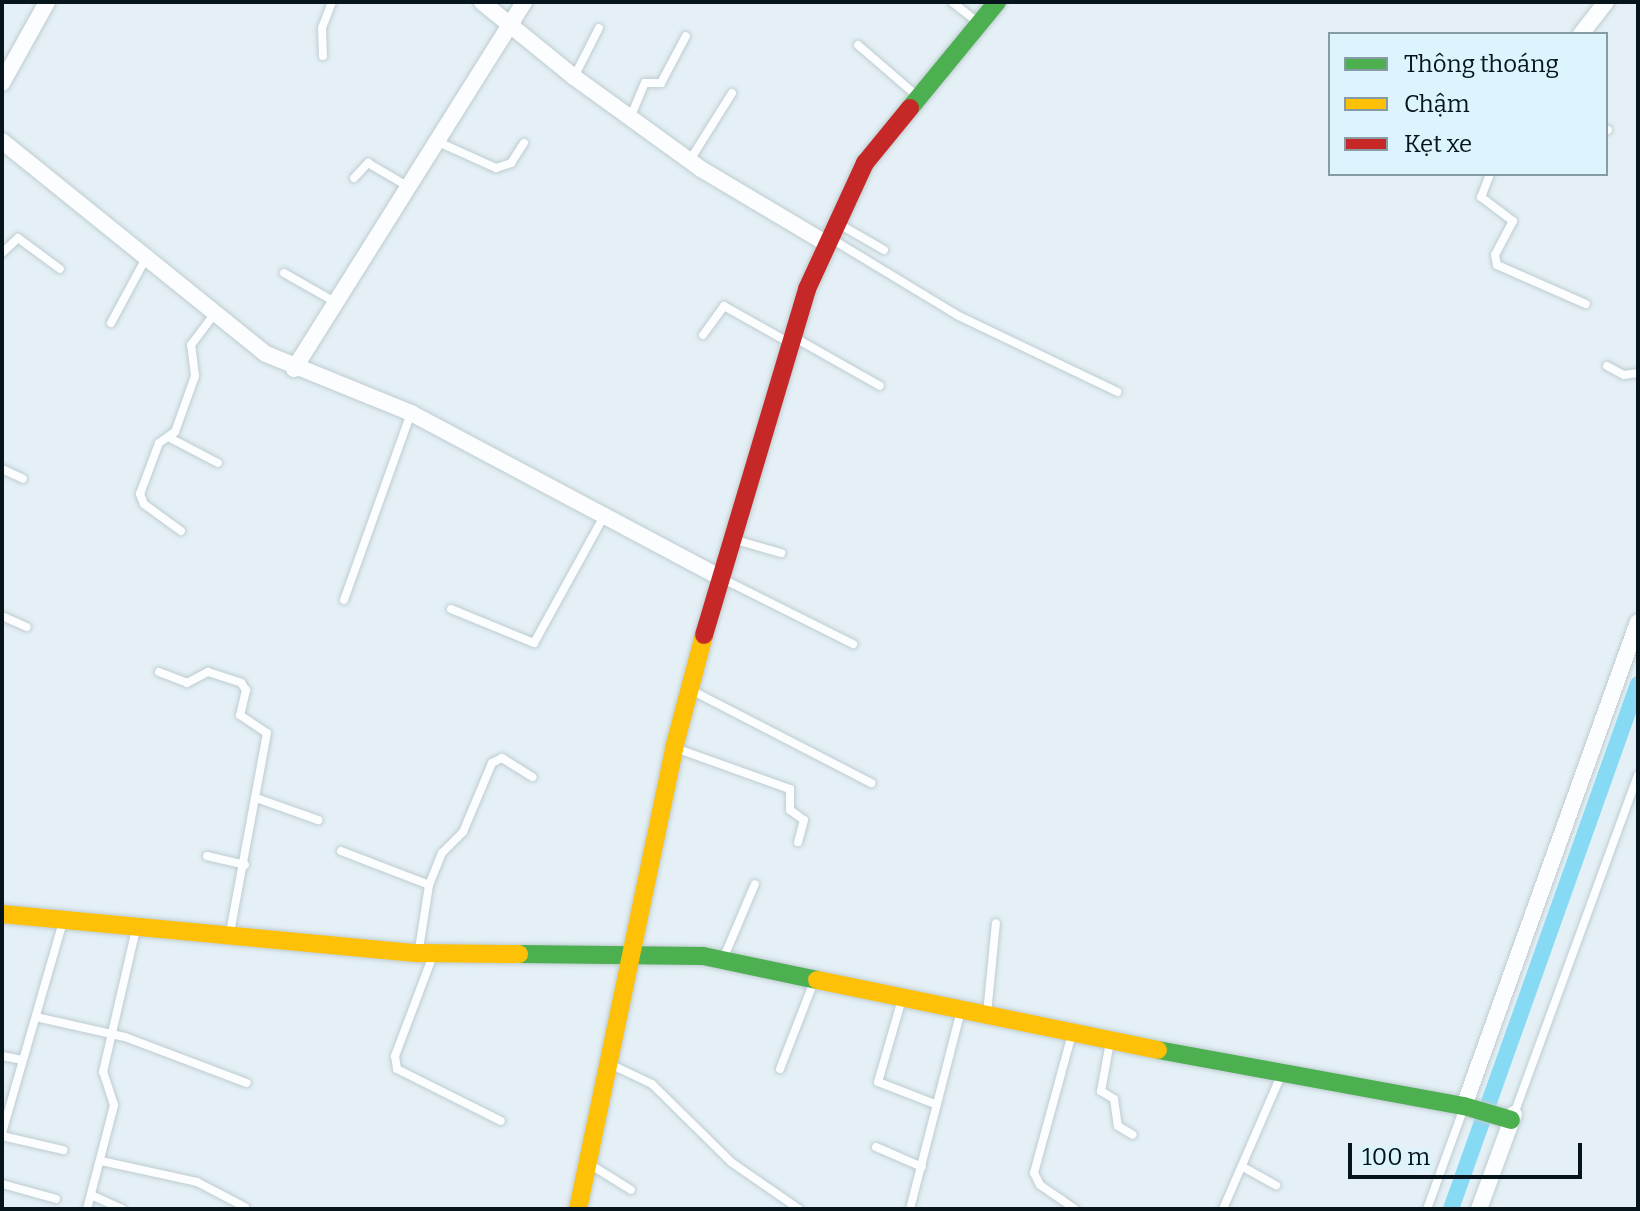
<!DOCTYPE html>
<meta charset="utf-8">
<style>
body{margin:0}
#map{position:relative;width:1640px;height:1211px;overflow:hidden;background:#e4f0f5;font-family:Bitter,serif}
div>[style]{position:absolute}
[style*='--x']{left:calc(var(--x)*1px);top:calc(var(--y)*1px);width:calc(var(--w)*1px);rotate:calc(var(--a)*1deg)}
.canal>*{height:16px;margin:-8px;padding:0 8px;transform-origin:8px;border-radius:8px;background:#86daf4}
.roads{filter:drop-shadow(0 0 2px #beccd1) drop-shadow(0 0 2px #beccd1)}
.lane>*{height:8px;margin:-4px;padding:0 4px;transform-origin:4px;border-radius:4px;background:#fbfdfe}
.street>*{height:16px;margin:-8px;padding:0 8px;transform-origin:8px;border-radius:8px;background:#fbfdfe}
.fast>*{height:18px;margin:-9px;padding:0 9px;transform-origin:9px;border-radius:9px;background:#4caf50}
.slow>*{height:18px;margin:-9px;padding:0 9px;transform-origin:9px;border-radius:9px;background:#ffc107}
.jam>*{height:18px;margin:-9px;padding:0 9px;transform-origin:9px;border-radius:9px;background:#c62828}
span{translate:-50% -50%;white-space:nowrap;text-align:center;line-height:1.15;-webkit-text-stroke:8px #dcf4fd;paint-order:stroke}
.frame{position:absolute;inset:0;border:4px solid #06151b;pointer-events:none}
.legend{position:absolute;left:1328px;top:32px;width:280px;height:144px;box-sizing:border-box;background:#dcf4fd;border:2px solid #869ba3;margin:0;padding:10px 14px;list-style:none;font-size:24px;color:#06151b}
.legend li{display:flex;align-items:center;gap:16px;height:40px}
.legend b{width:40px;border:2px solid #869ba3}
.scale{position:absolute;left:1348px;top:1143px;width:234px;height:36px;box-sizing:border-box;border:4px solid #06151b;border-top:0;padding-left:10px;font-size:24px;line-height:28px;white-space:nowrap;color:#06151b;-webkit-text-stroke:6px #dcf4fd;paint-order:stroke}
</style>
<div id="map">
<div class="canal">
<div style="--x:1451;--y:1209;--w:557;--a:-70.39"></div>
</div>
<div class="roads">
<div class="lane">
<div style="--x:952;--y:2;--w:33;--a:38"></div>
<div style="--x:858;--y:45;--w:77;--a:40.8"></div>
<div style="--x:323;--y:56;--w:28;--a:-92"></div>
<div style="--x:322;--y:28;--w:28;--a:-69"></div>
<div style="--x:574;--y:77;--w:55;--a:-63"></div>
<div style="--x:630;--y:118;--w:38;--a:-67"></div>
<div style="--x:645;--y:83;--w:16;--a:0"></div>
<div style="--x:661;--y:83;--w:53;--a:-62"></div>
<div style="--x:1606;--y:129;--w:2;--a:27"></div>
<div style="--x:436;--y:141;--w:66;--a:24.2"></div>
<div style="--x:496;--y:168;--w:16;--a:-18"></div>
<div style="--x:511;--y:163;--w:24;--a:-57"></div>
<div style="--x:690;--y:160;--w:79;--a:-57.9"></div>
<div style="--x:1490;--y:174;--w:25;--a:111"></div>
<div style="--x:1481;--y:197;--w:40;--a:37"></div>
<div style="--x:1513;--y:221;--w:38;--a:118"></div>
<div style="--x:1495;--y:255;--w:10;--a:79"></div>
<div style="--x:1497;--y:265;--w:97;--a:23.7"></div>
<div style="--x:354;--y:178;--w:21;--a:-47"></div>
<div style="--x:368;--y:163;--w:45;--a:30.5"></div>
<div style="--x:839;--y:224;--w:52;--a:30"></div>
<div style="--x:835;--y:241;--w:143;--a:31.2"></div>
<div style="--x:957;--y:315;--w:178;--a:25.6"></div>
<div style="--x:2;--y:253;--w:22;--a:-43"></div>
<div style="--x:18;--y:238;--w:52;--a:36.4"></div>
<div style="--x:284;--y:273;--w:59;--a:29.6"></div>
<div style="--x:111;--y:323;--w:74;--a:-61.7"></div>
<div style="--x:703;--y:335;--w:36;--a:-54"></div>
<div style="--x:724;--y:306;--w:76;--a:29.3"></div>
<div style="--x:797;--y:339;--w:95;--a:29.5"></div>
<div style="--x:1607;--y:366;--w:19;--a:28"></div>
<div style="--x:1624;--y:375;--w:14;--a:-8"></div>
<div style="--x:170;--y:438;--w:54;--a:27.5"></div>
<div style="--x:2;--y:469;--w:23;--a:25"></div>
<div style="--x:181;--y:531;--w:46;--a:-143.9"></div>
<div style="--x:144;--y:504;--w:11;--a:-112"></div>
<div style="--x:140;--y:494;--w:54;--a:-69.6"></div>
<div style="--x:159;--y:443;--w:19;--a:-35"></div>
<div style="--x:175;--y:432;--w:59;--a:-70.3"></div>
<div style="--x:195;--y:376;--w:31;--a:-97"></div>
<div style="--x:191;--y:345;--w:39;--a:-53"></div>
<div style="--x:739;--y:541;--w:44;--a:15.9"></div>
<div style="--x:721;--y:578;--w:148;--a:26.6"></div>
<div style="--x:344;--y:600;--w:199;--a:-70.3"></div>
<div style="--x:451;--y:609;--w:90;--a:22.3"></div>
<div style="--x:534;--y:643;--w:145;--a:-61.1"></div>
<div style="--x:2;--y:616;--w:27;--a:24"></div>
<div style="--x:159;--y:672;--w:30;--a:21"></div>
<div style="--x:187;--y:683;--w:24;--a:-28"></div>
<div style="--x:208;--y:672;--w:35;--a:18"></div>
<div style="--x:241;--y:683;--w:9;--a:54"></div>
<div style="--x:246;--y:690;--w:26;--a:103"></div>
<div style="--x:240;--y:715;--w:32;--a:34"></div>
<div style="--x:267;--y:733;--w:203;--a:100.5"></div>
<div style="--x:691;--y:690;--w:203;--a:27.3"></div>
<div style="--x:678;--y:749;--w:119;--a:19.7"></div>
<div style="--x:790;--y:789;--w:21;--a:90"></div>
<div style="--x:790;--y:810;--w:17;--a:36"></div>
<div style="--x:804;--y:820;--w:23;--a:105"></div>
<div style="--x:259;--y:799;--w:63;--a:19.6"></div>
<div style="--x:341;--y:851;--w:94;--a:21.1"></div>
<div style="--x:207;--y:856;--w:39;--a:13"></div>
<div style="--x:419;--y:949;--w:65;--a:-81.1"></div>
<div style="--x:429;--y:885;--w:35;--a:-68"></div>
<div style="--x:442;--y:853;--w:30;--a:-45"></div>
<div style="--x:463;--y:832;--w:75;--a:-67.2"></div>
<div style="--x:492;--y:763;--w:11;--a:-27"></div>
<div style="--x:502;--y:758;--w:36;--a:32"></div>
<div style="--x:724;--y:957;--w:79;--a:-67"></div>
<div style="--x:432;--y:958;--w:105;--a:110.7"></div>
<div style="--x:395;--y:1056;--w:13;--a:81"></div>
<div style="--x:397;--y:1069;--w:116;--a:26.6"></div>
<div style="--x:902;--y:999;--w:86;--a:106.1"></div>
<div style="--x:878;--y:1082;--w:61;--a:21.1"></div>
<div style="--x:987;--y:1014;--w:91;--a:-84.4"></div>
<div style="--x:36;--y:1017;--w:91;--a:12.7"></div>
<div style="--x:125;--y:1037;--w:130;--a:20.7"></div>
<div style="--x:1072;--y:1034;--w:144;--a:105.3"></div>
<div style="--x:1034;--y:1173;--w:13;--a:63"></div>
<div style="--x:1040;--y:1185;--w:42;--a:34.4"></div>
<div style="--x:1110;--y:1042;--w:50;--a:100.4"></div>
<div style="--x:1101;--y:1091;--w:15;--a:32"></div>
<div style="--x:1114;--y:1099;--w:27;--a:82"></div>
<div style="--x:1118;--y:1126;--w:17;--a:31"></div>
<div style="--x:2;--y:1056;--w:21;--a:11"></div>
<div style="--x:612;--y:1065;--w:44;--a:25.4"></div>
<div style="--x:652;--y:1084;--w:111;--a:44.6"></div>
<div style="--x:731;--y:1162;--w:83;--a:34.7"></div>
<div style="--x:780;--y:1069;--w:91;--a:-68.8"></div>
<div style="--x:1514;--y:1114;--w:361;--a:-69.9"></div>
<div style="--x:2;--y:1133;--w:220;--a:-73.9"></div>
<div style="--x:2;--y:1136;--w:63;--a:12.9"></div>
<div style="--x:876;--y:1147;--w:50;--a:23.5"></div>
<div style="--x:101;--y:1161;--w:98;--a:12.3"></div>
<div style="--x:197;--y:1182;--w:54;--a:27.5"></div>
<div style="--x:591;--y:1165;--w:47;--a:32"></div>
<div style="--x:1243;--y:1167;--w:38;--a:29"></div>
<div style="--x:2;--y:1184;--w:56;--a:15.5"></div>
<div style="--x:91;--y:1195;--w:34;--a:24"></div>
<div style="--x:87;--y:1209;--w:107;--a:-75.4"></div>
<div style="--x:114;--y:1105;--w:35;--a:-108"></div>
<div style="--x:103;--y:1072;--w:147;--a:-77"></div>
<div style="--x:910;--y:1209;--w:201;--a:-75.6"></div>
<div style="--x:1223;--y:1209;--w:141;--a:-66.5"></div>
<div style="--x:1427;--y:1209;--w:105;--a:-70"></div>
</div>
<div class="street">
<div style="--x:482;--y:2;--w:119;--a:39.2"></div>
<div style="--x:574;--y:77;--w:157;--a:35.9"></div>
<div style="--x:701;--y:169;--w:143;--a:30.7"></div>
<div style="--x:1581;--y:34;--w:41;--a:-52"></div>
<div style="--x:2;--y:83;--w:93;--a:-60.9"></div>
<div style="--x:2;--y:141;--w:339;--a:38.9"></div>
<div style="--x:266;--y:354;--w:157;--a:22.1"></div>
<div style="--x:411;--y:413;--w:349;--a:28"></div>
<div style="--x:294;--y:369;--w:433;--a:-57.9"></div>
<div style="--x:1464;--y:1106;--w:514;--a:-70.23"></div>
<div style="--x:1479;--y:1209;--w:101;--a:-69.8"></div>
</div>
<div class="fast">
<div style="--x:910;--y:108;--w:137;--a:-50.6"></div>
<div style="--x:519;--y:954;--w:184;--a:0.6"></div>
<div style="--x:703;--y:956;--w:116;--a:11.9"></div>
<div style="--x:1158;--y:1050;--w:311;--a:10.4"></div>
<div style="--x:1464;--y:1106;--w:49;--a:16.6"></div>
</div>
<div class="slow">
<div style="--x:2;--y:914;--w:418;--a:5.4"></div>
<div style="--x:418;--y:953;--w:101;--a:0.6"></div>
<div style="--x:817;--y:980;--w:348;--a:11.6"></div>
<div style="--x:578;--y:1209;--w:471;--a:-78.2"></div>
<div style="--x:674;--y:748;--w:117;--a:-75.1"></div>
</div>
<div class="jam">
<div style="--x:704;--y:635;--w:361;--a:-73.4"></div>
<div style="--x:807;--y:289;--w:139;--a:-65.3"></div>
<div style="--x:865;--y:163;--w:71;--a:-50.7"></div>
</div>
</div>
<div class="frame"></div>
<ul class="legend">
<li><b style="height:10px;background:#4caf50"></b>Thông thoáng</li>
<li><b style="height:10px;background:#ffc107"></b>Chậm</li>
<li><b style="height:10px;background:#c62828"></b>Kẹt xe</li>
</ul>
<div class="scale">100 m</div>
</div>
